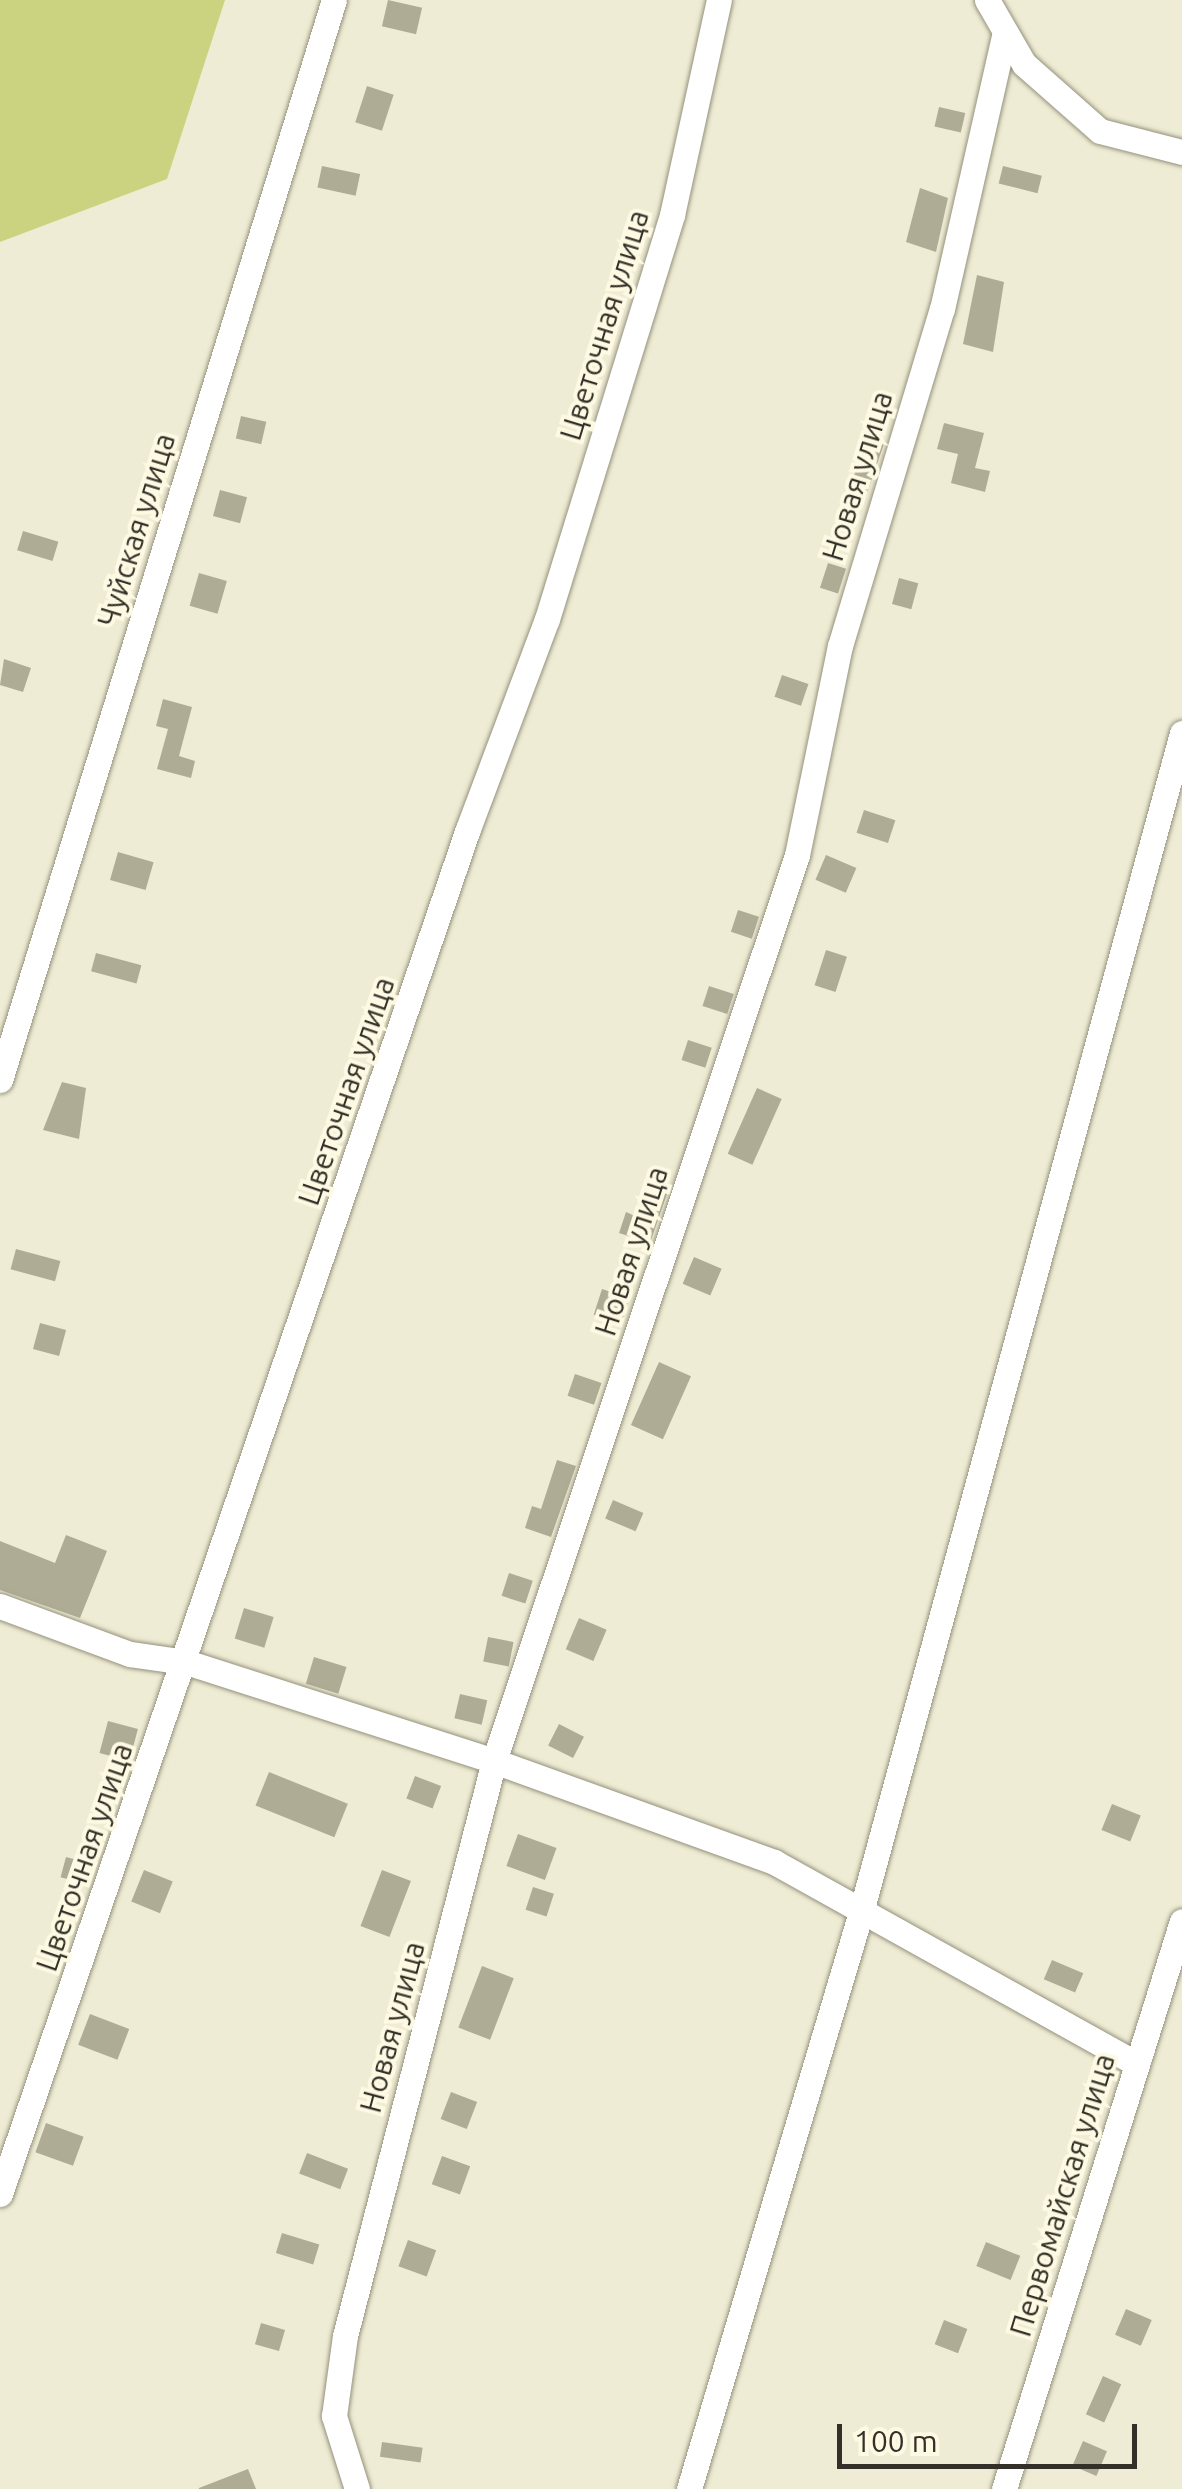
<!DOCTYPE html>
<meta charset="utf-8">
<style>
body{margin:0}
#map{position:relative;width:1182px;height:2489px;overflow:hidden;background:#efecd5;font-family:Ubuntu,sans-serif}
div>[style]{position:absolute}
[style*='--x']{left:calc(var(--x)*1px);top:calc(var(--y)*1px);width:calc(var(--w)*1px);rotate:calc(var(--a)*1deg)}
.green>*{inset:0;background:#ccd380}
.building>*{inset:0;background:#afac96;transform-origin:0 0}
.roads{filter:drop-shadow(0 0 2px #94917c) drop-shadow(0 0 2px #94917c)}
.minor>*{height:25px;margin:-12.5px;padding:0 12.5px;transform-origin:12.5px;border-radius:12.5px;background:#fff}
span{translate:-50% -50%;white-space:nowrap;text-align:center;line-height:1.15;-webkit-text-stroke:8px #fdf9e2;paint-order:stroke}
.street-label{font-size:30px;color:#323028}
.scale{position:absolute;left:837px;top:2424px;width:300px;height:45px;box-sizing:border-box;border:5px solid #323028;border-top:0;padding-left:12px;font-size:30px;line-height:35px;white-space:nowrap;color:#323028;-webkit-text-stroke:8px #fdf9e2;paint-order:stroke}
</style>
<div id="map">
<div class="green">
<div style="clip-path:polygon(0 0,225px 0,167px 179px,0 242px)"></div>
</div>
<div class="building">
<div style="left:388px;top:0;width:35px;height:27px;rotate:13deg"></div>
<div style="left:367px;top:86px;width:28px;height:38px;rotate:18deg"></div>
<div style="left:939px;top:107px;width:27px;height:20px;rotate:13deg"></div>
<div style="left:322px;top:166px;width:39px;height:22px;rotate:12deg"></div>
<div style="left:1003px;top:166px;width:40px;height:18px;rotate:14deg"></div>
<div style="clip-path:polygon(920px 188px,948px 198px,936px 252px,906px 242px)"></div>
<div style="clip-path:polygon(977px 275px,1004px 282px,993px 352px,963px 344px)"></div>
<div style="left:241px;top:416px;width:26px;height:23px;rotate:13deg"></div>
<div style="clip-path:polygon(944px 423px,984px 433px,975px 468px,990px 471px,985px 492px,951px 483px,958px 454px,937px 449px)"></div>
<div style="left:867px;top:438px;width:18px;height:62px;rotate:19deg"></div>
<div style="left:220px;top:490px;width:28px;height:27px;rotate:15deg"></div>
<div style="left:23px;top:531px;width:37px;height:20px;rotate:17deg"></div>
<div style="left:828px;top:563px;width:19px;height:26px;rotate:18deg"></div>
<div style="left:199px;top:573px;width:29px;height:34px;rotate:16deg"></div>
<div style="left:899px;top:578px;width:20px;height:27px;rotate:15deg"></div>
<div style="clip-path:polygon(4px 659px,31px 668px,23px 692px,0 685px)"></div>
<div style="left:782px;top:675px;width:28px;height:23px;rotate:19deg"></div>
<div style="clip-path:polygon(163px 699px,192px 707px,179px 756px,195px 761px,191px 778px,157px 769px,168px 729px,156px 726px)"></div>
<div style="left:864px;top:810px;width:33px;height:24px;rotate:18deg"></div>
<div style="left:118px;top:852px;width:37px;height:29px;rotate:16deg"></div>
<div style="left:826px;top:855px;width:33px;height:27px;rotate:23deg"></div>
<div style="left:738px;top:910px;width:22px;height:23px;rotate:18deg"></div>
<div style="left:826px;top:950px;width:22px;height:37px;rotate:18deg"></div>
<div style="left:96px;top:953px;width:47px;height:19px;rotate:15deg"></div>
<div style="left:709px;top:986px;width:26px;height:21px;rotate:18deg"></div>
<div style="left:688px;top:1040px;width:25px;height:21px;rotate:18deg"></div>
<div style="clip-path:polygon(62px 1082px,86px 1088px,79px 1139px,43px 1130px)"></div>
<div style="left:757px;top:1088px;width:27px;height:72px;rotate:24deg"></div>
<div style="clip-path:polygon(646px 1184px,668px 1191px,650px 1243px,619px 1233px,626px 1212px,635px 1216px)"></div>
<div style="left:16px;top:1249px;width:46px;height:21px;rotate:15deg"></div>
<div style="left:694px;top:1257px;width:30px;height:29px;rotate:23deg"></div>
<div style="left:602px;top:1289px;width:29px;height:27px;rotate:18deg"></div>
<div style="left:40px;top:1323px;width:27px;height:27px;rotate:15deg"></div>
<div style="left:659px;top:1362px;width:35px;height:69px;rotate:24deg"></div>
<div style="left:575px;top:1374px;width:28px;height:23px;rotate:19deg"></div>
<div style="clip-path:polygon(557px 1460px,576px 1466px,551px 1537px,525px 1528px,532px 1506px,541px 1509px)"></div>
<div style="left:613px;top:1500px;width:33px;height:20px;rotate:23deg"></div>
<div style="clip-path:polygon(66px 1535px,107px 1551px,80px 1618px,0 1590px,0 1541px,55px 1563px)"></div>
<div style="left:509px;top:1573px;width:25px;height:24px;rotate:18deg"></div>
<div style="left:244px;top:1608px;width:31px;height:32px;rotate:17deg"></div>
<div style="left:579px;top:1618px;width:30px;height:34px;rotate:23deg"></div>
<div style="left:488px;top:1637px;width:26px;height:25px;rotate:11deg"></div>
<div style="left:314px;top:1657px;width:34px;height:28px;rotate:17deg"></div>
<div style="left:460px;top:1694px;width:28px;height:25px;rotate:13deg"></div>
<div style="left:108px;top:1721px;width:31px;height:33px;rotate:15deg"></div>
<div style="left:559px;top:1724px;width:28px;height:24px;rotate:27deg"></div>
<div style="left:269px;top:1772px;width:85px;height:36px;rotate:22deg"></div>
<div style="left:415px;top:1776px;width:28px;height:24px;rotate:21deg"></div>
<div style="left:1112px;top:1804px;width:31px;height:28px;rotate:22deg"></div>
<div style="left:518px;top:1834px;width:41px;height:34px;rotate:20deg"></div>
<div style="left:66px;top:1857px;width:30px;height:21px;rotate:15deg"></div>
<div style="left:144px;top:1870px;width:31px;height:34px;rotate:22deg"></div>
<div style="left:382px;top:1870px;width:31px;height:60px;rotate:21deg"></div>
<div style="left:533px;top:1887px;width:22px;height:24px;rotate:18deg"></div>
<div style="left:1052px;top:1960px;width:34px;height:21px;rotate:23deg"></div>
<div style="left:482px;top:1966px;width:34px;height:66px;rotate:21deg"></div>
<div style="left:90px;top:2014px;width:42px;height:33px;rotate:21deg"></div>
<div style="left:451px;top:2092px;width:28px;height:29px;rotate:21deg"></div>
<div style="left:46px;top:2123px;width:40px;height:31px;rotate:20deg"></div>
<div style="left:307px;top:2153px;width:44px;height:22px;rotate:21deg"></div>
<div style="left:442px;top:2156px;width:30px;height:30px;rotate:20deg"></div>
<div style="left:282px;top:2233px;width:39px;height:21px;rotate:17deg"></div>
<div style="left:408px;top:2240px;width:30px;height:28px;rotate:20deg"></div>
<div style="left:986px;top:2242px;width:37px;height:26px;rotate:22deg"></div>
<div style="left:1126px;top:2309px;width:28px;height:28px;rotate:23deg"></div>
<div style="left:944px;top:2320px;width:25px;height:26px;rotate:21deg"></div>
<div style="left:261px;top:2323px;width:25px;height:22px;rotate:16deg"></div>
<div style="left:1103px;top:2376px;width:20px;height:42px;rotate:24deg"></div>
<div style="left:1083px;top:2441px;width:26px;height:27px;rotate:23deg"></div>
<div style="left:382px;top:2442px;width:41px;height:15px;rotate:8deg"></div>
<div style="clip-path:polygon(248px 2469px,256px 2489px,199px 2489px,199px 2488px)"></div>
</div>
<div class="roads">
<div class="minor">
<div style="--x:987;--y:0;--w:74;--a:60"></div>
<div style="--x:1024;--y:64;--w:101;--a:41.4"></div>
<div style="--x:1100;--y:131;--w:85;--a:14.4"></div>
<div style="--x:0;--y:1080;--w:1130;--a:-72.82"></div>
<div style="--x:0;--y:1606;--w:139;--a:20.3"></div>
<div style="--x:130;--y:1654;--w:57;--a:8.1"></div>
<div style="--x:186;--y:1662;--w:324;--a:17.8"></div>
<div style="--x:494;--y:1761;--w:298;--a:19.8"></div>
<div style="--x:774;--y:1862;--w:415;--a:29.1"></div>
<div style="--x:0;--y:2194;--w:1443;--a:-71.08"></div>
<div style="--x:468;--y:829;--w:224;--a:-69.4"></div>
<div style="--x:547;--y:619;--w:423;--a:-72.8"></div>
<div style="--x:672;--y:215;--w:220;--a:-77.7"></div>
<div style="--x:357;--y:2489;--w:77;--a:-107.5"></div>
<div style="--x:334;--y:2416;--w:81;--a:-82.2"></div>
<div style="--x:345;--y:2336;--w:594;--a:-75.47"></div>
<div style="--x:494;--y:1761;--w:955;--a:-71.51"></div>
<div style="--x:797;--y:855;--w:213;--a:-78.4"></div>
<div style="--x:840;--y:646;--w:352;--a:-73.2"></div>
<div style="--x:942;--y:309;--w:284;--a:-77.2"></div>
<div style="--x:689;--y:2489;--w:602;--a:-73.4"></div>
<div style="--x:861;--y:1912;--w:1222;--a:-74.77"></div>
<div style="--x:1004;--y:2489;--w:595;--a:-72.6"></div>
</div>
</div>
<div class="street-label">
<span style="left:604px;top:325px;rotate:-73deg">Цветочная улица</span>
<span style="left:857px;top:476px;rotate:-73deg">Новая улица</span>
<span style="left:136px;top:530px;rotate:-73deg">Чуйская улица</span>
<span style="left:346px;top:1091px;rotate:-71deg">Цветочная улица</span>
<span style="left:631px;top:1251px;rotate:-72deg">Новая улица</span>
<span style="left:84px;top:1857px;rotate:-71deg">Цветочная улица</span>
<span style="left:392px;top:2027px;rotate:-75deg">Новая улица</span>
<span style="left:1062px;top:2195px;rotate:-73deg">Первомайская улица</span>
</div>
<div class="scale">100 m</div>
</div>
